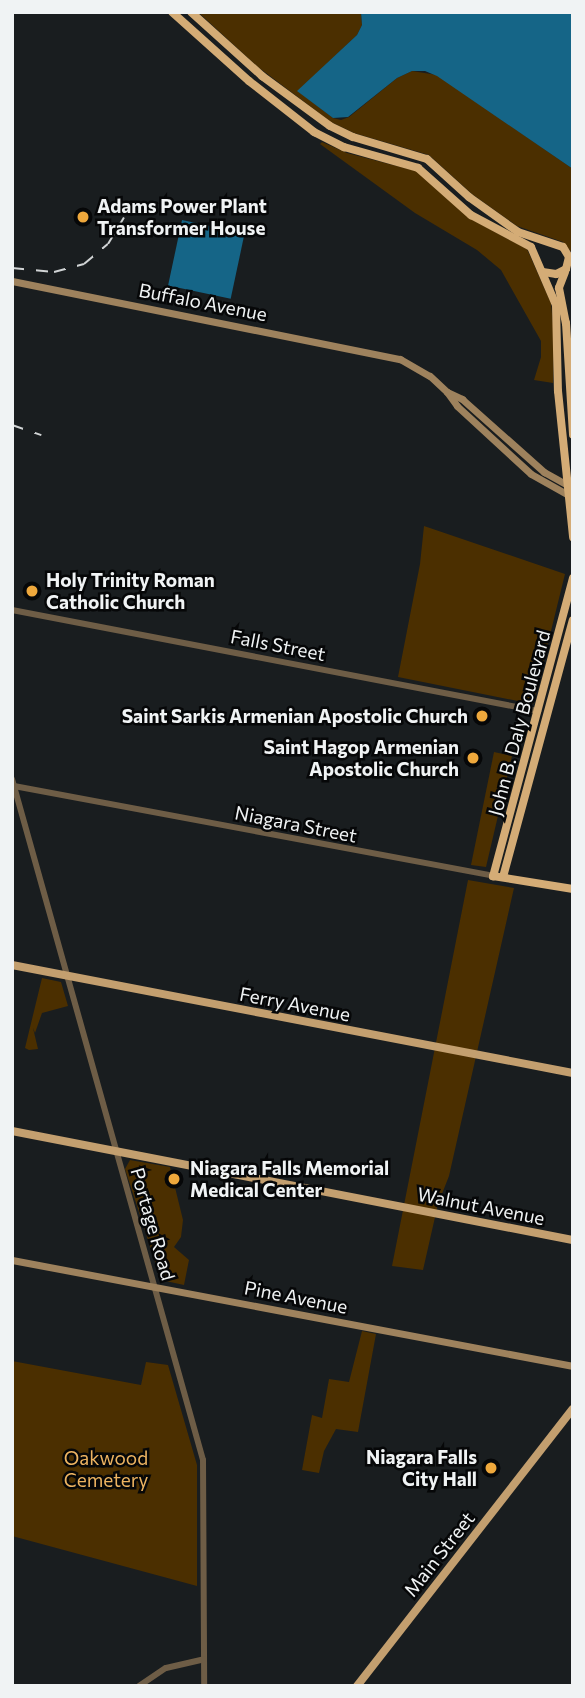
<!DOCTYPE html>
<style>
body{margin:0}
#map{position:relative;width:585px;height:1698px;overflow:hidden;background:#191d1f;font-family:Commissioner,sans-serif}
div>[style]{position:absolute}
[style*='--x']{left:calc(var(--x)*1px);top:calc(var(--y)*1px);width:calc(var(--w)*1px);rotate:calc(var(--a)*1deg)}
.green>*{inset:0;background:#4b2f00}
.water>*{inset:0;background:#156587;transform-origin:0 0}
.tertiary>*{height:6px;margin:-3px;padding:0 3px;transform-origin:3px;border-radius:3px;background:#6e5d46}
.secondary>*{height:7px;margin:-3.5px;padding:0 3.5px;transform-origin:3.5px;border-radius:3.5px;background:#9e825d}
.primary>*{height:8px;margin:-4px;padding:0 4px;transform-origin:4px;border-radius:4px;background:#c39f6f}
.trunk>*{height:8px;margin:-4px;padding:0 4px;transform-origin:4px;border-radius:4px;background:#d4ac76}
.rail>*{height:2px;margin-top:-1px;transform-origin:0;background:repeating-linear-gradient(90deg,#d1d4d5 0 12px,transparent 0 24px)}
.dots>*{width:19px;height:19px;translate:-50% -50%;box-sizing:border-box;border:4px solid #060708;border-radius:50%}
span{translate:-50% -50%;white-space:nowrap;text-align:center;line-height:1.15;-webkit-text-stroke:5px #060708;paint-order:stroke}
.poi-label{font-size:19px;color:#f0f3f4;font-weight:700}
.left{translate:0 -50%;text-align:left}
.right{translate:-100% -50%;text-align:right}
.street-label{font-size:19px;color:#f0f3f4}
.park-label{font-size:19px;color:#eeb461}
.frame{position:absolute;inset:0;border:14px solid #f0f3f4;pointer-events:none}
</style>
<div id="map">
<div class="green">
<div style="clip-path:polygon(198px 12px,361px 12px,362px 25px,357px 35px,298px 91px,333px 118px,341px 120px,349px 117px,397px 78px,412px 71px,437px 75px,573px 169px,573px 254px,563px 242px,517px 226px,472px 194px,429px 155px,354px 133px,331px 122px,258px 67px)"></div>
<div style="clip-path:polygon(322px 142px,347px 153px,416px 171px,469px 218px,527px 249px,551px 303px,554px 335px,553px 383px,534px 380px,541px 357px,541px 341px,501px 270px,477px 250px,415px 213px,320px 144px)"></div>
<div style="clip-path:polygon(424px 526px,565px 574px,533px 704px,398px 677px,420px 564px)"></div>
<div style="clip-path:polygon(494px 752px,512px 756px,486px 867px,471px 865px)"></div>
<div style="clip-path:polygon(468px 880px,514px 888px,449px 1176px,438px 1204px,423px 1270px,392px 1266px)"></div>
<div style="clip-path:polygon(42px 978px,61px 982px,68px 1006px,42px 1013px,35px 1033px,33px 1028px,38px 1049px,29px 1050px,25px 1048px)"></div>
<div style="clip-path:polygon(130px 1160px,170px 1167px,183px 1220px,181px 1237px,174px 1247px,189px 1260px,184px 1285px,161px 1280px,125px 1169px)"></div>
<div style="clip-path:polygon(362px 1331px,376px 1334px,358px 1432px,336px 1429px,324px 1451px,319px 1473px,302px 1470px,312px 1415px,322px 1418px,329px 1379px,349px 1382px)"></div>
<div style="clip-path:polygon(12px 1361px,141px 1385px,146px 1362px,168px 1365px,197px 1465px,197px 1586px,12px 1536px)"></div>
</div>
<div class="water">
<div style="clip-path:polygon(361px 12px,573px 12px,573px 169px,437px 76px,425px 71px,412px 71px,397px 78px,348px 117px,333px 118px,297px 91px,357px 35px,362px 25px)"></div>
<div style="left:182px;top:220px;width:64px;height:67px;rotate:12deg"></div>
</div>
<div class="tertiary">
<div style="--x:12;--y:610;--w:536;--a:10.87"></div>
<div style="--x:12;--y:779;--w:707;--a:74.33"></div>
<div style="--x:203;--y:1460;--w:226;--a:89.7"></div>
<div style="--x:14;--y:786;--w:487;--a:10.6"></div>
<div style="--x:139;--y:1686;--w:32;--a:-34"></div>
<div style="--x:166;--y:1668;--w:39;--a:-13"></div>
</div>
<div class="secondary">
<div style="--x:12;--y:281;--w:396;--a:11.4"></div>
<div style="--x:400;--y:359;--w:34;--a:30"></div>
<div style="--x:430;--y:376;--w:23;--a:43"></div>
<div style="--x:447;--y:392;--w:17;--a:54"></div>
<div style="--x:457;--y:406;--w:100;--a:42.6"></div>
<div style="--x:531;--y:474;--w:47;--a:29.3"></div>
<div style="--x:447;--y:392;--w:17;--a:25"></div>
<div style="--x:462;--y:399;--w:110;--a:41.7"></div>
<div style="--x:544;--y:472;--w:33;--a:29"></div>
<div style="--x:12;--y:1260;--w:571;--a:10.7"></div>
</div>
<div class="primary">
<div style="--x:12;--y:965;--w:571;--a:10.9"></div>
<div style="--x:12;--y:1131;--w:571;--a:11"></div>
<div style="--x:357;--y:1686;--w:351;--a:-52.1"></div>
</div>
<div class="trunk">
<div style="--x:172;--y:12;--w:103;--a:41.9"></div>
<div style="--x:249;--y:81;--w:83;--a:38.1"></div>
<div style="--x:314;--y:132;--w:34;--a:27"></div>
<div style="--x:344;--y:147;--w:77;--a:15.8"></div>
<div style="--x:418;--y:168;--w:71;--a:41.6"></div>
<div style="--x:471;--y:215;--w:68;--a:28.1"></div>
<div style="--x:531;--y:247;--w:63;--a:66.7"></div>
<div style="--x:556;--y:305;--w:86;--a:88.7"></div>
<div style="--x:558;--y:391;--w:147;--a:84.1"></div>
<div style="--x:191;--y:12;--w:96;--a:42"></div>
<div style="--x:262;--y:76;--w:84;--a:36.3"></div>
<div style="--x:330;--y:126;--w:25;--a:26"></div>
<div style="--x:353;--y:137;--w:77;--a:16.6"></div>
<div style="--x:427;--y:159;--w:57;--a:42.1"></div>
<div style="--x:469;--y:197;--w:60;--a:35.5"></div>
<div style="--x:518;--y:232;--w:47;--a:18.4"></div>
<div style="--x:563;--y:247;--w:12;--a:59"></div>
<div style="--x:569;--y:257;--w:12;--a:104"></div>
<div style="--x:566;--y:269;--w:11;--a:153"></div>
<div style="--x:556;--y:274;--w:12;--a:-171"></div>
<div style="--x:565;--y:272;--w:17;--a:111"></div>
<div style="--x:559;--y:288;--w:36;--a:79"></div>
<div style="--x:566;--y:323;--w:112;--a:86.4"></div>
<div style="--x:573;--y:578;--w:309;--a:105"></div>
<div style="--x:493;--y:876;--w:81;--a:9.2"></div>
<div style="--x:503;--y:877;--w:266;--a:-74.8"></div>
</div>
<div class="rail">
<div style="--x:12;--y:268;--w:42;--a:5.4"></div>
<div style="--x:54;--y:272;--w:31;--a:-15"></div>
<div style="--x:84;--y:264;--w:31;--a:-40"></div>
<div style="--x:108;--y:244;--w:31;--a:-59"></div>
<div style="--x:12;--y:425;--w:31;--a:19"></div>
</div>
<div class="dots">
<div style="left:83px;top:217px;background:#eea83c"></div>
<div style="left:32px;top:591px;background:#eea83c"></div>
<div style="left:482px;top:716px;background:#eea83c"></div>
<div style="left:473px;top:758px;background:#eea83c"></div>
<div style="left:174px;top:1179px;background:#eea83c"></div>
<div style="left:491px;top:1468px;background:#eea83c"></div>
</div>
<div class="poi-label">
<span class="left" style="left:97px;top:217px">Adams Power Plant<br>Transformer House</span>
<span class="left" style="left:46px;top:591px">Holy Trinity Roman<br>Catholic Church</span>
<span class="right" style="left:468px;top:716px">Saint Sarkis Armenian Apostolic Church</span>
<span class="right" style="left:459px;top:758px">Saint Hagop Armenian<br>Apostolic Church</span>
<span class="left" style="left:190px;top:1179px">Niagara Falls Memorial<br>Medical Center</span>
<span class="right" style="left:477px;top:1468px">Niagara Falls<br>City Hall</span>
</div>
<div class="street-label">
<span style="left:203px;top:302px;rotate:11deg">Buffalo Avenue</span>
<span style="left:278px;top:645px;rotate:11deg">Falls Street</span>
<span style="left:519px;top:723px;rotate:-75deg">John B. Daly Boulevard</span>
<span style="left:296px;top:824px;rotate:11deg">Niagara Street</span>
<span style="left:295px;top:1004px;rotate:11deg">Ferry Avenue</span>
<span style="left:481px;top:1206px;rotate:11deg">Walnut Avenue</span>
<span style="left:153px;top:1224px;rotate:74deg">Portage Road</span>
<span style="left:296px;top:1297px;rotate:11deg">Pine Avenue</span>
<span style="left:439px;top:1554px;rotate:-52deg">Main Street</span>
</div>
<div class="park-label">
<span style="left:106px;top:1469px">Oakwood<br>Cemetery</span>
</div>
<div class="frame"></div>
</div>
